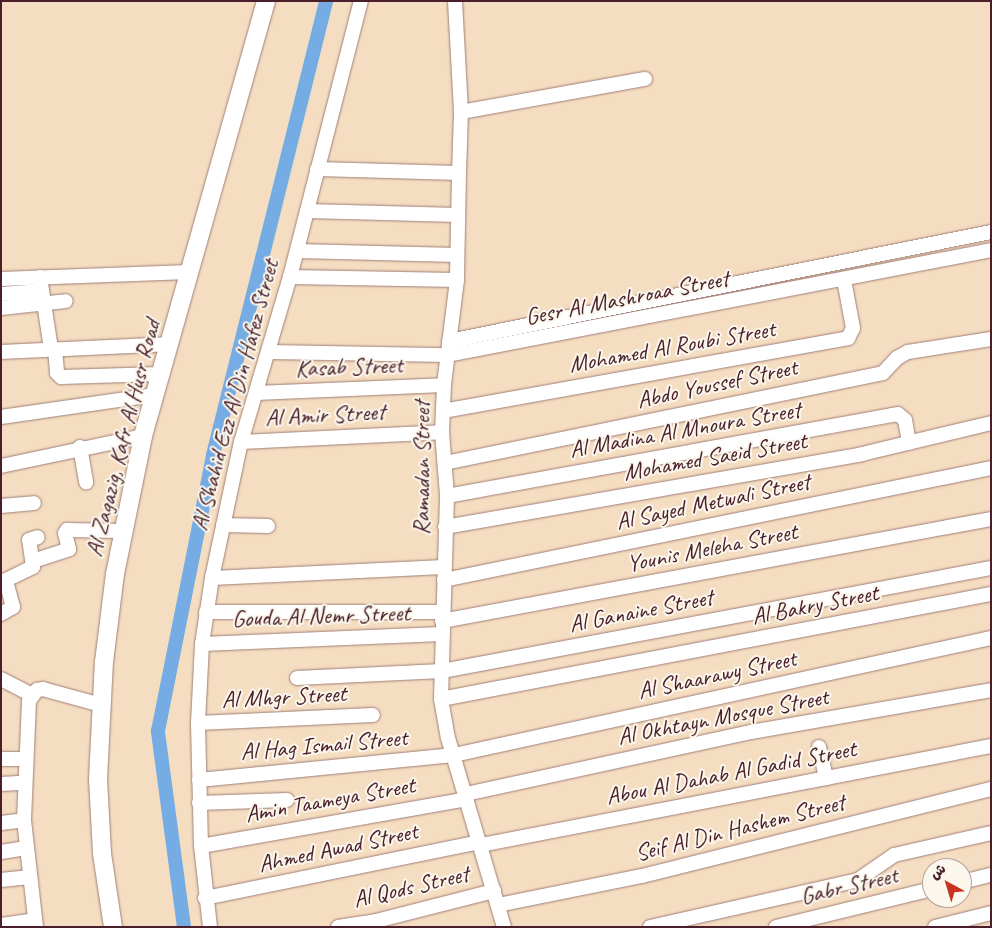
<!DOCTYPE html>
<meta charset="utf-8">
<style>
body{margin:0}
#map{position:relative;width:992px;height:928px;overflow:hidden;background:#f5ddc1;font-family:Caveat,"Playpen Sans Arabic",sans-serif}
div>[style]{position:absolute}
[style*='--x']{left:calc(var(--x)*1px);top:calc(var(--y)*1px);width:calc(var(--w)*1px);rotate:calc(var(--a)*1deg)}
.canal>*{height:14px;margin:-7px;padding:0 7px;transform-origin:7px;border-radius:7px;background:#75ace4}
.roads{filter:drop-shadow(0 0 1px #a07e76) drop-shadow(0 0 1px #a07e76)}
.minor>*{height:14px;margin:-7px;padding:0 7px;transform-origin:7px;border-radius:7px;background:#fff}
.major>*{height:18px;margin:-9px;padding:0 9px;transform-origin:9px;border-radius:9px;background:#fff}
span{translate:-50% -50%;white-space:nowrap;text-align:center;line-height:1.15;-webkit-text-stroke:4px #fbf7ec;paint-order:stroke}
.street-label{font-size:24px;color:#4a1f2b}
.frame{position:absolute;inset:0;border:2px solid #4a1f2b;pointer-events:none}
.north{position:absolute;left:922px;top:858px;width:50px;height:50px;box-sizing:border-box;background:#fbf7ec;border:1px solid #b4a19f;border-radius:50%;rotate:321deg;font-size:14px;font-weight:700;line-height:20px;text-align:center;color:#4a1f2b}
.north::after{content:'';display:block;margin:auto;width:18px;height:22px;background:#c8321e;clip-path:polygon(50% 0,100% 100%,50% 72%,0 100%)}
</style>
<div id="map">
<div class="canal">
<div style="--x:184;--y:927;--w:198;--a:-97.6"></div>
<div style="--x:158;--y:731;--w:281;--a:-78.7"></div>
<div style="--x:213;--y:455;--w:468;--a:-76"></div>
</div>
<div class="roads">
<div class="minor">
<div style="--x:455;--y:1;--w:111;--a:86.9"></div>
<div style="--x:461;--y:112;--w:61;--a:91.9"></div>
<div style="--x:459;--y:173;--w:107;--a:91.1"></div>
<div style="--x:457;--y:280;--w:106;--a:97.1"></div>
<div style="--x:444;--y:385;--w:47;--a:92.4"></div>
<div style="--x:442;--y:432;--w:64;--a:85.5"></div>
<div style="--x:447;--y:496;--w:203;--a:91.7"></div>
<div style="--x:441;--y:699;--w:40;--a:80"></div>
<div style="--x:448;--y:738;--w:197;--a:73.5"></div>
<div style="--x:461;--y:112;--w:187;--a:-10.2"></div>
<div style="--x:317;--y:169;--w:142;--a:1.6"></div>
<div style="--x:307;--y:211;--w:151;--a:1.5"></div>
<div style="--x:297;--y:251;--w:160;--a:1.4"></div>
<div style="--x:40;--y:277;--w:73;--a:81.3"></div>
<div style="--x:290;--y:277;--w:167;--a:1"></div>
<div style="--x:1;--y:279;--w:188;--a:-2.1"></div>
<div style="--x:1;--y:294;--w:41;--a:-4.2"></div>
<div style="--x:1;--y:308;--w:65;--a:-6.1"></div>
<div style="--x:449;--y:341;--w:553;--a:-11.37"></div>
<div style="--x:55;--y:349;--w:24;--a:85"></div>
<div style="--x:57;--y:373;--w:6;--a:45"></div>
<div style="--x:61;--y:377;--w:99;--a:-1.7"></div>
<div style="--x:1;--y:352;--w:167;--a:-2.7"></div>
<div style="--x:269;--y:352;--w:179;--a:1"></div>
<div style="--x:448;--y:355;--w:553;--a:-10.94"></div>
<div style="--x:256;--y:393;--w:188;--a:-2.4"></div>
<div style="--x:443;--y:411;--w:412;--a:-10.2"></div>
<div style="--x:848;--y:338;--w:11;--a:-63"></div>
<div style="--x:853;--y:328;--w:49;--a:-100.6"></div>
<div style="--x:1;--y:417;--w:155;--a:-8.2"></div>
<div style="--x:241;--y:442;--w:201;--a:-2.8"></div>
<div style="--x:80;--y:447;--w:36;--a:80"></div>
<div style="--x:445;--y:463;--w:447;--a:-11.6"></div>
<div style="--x:883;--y:373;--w:21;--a:-47"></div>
<div style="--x:897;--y:358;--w:13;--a:-29"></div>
<div style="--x:908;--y:352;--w:84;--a:-8.9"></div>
<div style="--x:1;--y:466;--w:145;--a:-11.9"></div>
<div style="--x:447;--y:496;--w:452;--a:-10.3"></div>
<div style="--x:892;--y:415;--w:6;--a:-9"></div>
<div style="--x:898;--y:414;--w:9;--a:41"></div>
<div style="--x:905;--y:420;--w:23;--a:80"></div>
<div style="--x:1;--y:506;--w:33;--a:-5"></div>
<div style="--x:223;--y:525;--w:45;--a:1.3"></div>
<div style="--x:445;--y:527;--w:423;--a:-9.9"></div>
<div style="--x:862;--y:454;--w:133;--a:-13.5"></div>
<div style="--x:33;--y:561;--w:38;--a:-18"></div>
<div style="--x:69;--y:549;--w:16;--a:-104"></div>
<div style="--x:65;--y:533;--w:4;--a:-56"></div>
<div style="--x:67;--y:530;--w:55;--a:1"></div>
<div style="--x:212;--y:578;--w:232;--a:-2.7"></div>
<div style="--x:444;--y:580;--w:558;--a:-11.57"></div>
<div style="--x:206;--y:612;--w:237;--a:0"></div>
<div style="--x:1;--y:614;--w:14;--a:-30"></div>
<div style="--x:13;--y:607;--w:28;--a:-105"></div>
<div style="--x:6;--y:580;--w:30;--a:-26"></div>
<div style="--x:33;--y:567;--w:27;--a:-98"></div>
<div style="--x:29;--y:540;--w:9;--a:-18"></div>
<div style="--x:442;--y:621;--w:558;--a:-10.53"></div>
<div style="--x:202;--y:644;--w:240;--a:-2.4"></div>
<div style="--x:297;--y:678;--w:145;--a:-2.8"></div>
<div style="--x:442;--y:671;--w:559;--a:-10.63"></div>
<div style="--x:1;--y:679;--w:35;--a:27"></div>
<div style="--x:441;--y:699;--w:560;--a:-10.81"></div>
<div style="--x:198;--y:723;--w:175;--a:-2.6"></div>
<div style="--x:819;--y:747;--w:32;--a:77"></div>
<div style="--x:1;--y:759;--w:23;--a:0"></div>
<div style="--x:199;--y:780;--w:256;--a:-5.6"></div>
<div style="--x:454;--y:755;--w:550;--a:-12.29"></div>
<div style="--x:1;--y:784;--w:22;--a:-3"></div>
<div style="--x:466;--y:794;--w:292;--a:-12.3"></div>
<div style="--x:751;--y:732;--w:244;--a:-9.9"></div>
<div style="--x:199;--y:803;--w:88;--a:-2"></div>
<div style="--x:1;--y:823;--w:23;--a:-7"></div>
<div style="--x:481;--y:845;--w:520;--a:-10.99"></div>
<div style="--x:201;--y:846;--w:270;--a:-10"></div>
<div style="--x:1;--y:852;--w:24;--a:-9"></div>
<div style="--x:1;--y:880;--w:27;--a:-6"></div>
<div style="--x:962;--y:882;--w:30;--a:-14"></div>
<div style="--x:205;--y:898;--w:281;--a:-11.5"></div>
<div style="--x:498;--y:905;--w:147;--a:-11.4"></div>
<div style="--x:642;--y:876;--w:360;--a:-14"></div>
<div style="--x:1;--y:925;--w:34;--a:-8"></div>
<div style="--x:36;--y:927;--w:108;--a:-96.4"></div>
<div style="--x:24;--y:820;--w:119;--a:-87.6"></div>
<div style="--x:29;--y:701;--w:14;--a:-54"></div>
<div style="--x:37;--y:690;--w:6;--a:-9"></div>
<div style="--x:43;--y:689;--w:60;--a:15.4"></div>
<div style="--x:210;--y:927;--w:81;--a:-96.3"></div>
<div style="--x:201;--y:846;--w:123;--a:-91.4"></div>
<div style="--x:198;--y:723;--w:79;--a:-87.1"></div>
<div style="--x:202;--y:644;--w:67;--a:-81.4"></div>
<div style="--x:212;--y:578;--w:139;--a:-78"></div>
<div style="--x:241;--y:442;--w:172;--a:-73.5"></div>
<div style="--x:290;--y:277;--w:285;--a:-75.6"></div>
<div style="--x:338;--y:927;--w:38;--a:-9"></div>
<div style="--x:376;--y:921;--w:122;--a:-14.3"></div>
<div style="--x:650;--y:927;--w:213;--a:-12.7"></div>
<div style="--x:858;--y:880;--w:44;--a:-34.8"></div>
<div style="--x:894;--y:855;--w:99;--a:-12.8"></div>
<div style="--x:776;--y:927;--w:161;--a:-13.7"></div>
<div style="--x:935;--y:927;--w:58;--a:-14"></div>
</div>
<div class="major">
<div style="--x:113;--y:927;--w:75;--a:-98.5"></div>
<div style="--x:102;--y:853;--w:74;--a:-93.1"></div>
<div style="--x:98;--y:779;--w:117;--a:-87.1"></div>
<div style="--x:104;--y:662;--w:89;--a:-82.9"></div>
<div style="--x:115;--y:574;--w:141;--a:-78.5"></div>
<div style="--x:143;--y:436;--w:452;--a:-74.2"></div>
</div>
</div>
<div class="street-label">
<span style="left:627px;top:298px;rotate:-11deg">Gesr Al Mashroaa Street</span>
<span style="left:672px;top:347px;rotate:-10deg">Mohamed Al Roubi Street</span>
<span style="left:349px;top:367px;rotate:-2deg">Kasab Street</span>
<span style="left:717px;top:384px;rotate:-12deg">Abdo Youssef Street</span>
<span style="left:235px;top:395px;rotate:-75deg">Al Shahid Ezz Al Din Hafez Street</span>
<span style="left:325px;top:415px;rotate:-3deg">Al Amir Street</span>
<span style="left:685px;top:430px;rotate:-10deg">Al Madina Al Mnoura Street</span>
<span style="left:123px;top:438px;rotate:-76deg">Al Zagazig, Kafr Al Husr Road</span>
<span style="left:715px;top:457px;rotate:-10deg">Mohamed Saeid Street</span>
<span style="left:422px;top:468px;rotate:-90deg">Ramadan Street</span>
<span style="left:713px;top:502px;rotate:-12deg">Al Sayed Metwali Street</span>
<span style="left:712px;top:548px;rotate:-11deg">Younis Meleha Street</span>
<span style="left:815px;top:605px;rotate:-11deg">Al Bakry Street</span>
<span style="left:641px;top:611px;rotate:-11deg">Al Ganaine Street</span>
<span style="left:321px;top:616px;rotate:-2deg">Gouda Al Nemr Street</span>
<span style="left:717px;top:675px;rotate:-12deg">Al Shaarawy Street</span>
<span style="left:284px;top:697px;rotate:-3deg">Al Mhgr Street</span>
<span style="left:723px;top:717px;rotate:-11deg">Al Okhtayn Mosque Street</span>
<span style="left:324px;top:745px;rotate:-5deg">Al Hag Ismail Street</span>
<span style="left:731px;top:773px;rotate:-11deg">Abou Al Dahab Al Gadid Street</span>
<span style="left:330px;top:800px;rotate:-10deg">Amin Taameya Street</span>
<span style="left:740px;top:828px;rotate:-14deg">Seif Al Din Hashem Street</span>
<span style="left:338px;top:848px;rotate:-12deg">Ahmed Awad Street</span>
<span style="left:849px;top:886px;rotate:-13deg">Gabr Street</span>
<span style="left:411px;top:887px;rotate:-13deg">Al Qods Street</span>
</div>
<div class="frame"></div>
<div class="north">ش</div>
</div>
